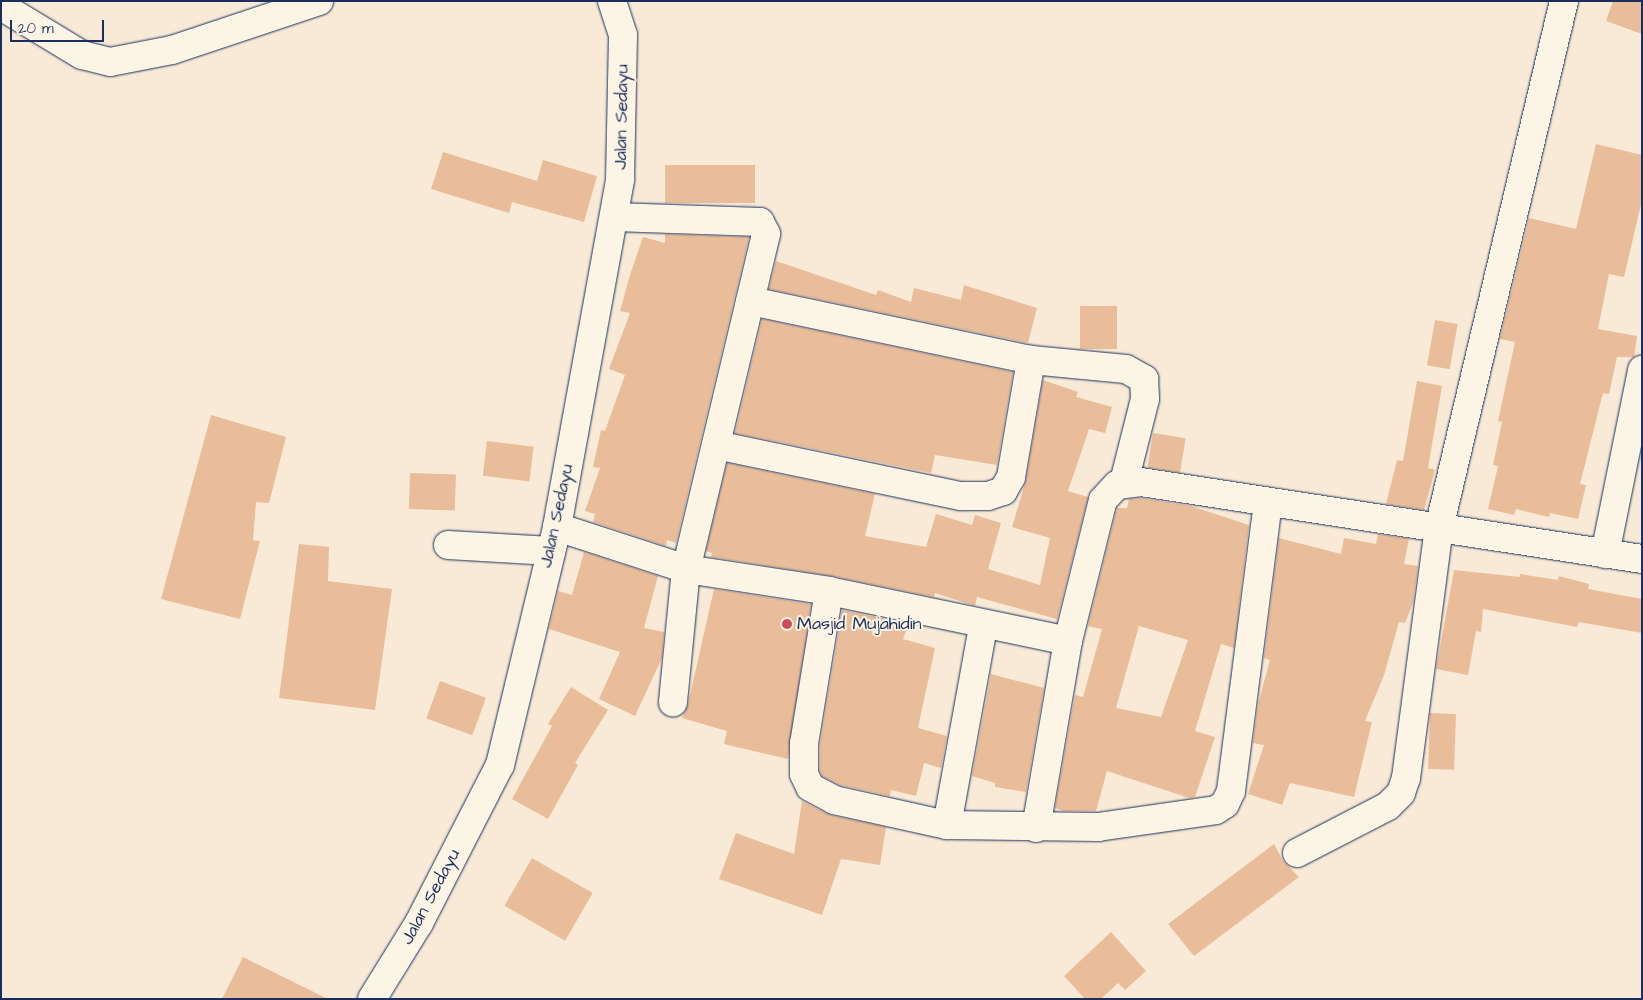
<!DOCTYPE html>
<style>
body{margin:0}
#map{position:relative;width:1643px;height:1000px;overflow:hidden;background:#f8ead6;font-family:"Architects Daughter",sans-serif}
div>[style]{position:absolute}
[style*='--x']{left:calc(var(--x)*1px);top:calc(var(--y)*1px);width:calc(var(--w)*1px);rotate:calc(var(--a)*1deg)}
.building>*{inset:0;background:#eabd9a;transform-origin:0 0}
.roads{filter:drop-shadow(0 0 1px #1b2f5e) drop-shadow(0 0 1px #1b2f5e)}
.street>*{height:28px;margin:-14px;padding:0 14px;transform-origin:14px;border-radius:14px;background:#fcf5e5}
.dots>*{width:14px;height:14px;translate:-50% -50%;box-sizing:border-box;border:2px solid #fcf5e5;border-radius:50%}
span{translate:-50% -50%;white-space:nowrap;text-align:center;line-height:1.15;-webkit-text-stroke:4px #fcf5e5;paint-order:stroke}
.street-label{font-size:18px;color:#1b2f5e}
.poi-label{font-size:18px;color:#1b2f5e}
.left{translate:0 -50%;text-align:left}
.frame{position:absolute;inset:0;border:2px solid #1b2f5e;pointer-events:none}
.scale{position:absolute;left:10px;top:20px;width:94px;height:22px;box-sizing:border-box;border:2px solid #1b2f5e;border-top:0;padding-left:6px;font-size:15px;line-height:18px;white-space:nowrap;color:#1b2f5e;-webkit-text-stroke:4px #fcf5e5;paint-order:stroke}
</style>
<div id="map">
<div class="building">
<div style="clip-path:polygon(1613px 1px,1642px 1px,1642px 34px,1606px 21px)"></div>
<div style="clip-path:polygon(1596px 144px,1642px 155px,1642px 200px,1624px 277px,1609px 274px,1598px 329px,1637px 336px,1634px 357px,1617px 357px,1609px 394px,1603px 393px,1580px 484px,1586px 485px,1578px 519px,1550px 513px,1549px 517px,1516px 509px,1514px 515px,1488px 509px,1498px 466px,1493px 465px,1502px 422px,1498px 421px,1515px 342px,1500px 339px,1529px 218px,1576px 229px)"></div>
<div style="clip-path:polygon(443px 152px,537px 181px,543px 160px,597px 176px,584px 222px,512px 202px,509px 213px,431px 189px)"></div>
<div style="left:665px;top:165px;width:90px;height:38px"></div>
<div style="clip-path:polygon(665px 234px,749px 237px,676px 543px,667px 540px,666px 546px,593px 522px,595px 514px,585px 511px,600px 468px,593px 467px,601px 430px,605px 431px,625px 375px,609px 369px,630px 313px,620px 311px,630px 275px,643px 237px,665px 243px)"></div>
<div style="clip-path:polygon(776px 261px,876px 295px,878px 290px,911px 302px,914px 288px,961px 300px,964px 285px,1037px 308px,1028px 343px,769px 289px)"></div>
<div style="left:1080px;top:306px;width:37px;height:43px"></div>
<div style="clip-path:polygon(762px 319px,1013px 372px,997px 465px,935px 455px,931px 473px,735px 433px)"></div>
<div style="left:1435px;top:320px;width:23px;height:46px;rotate:10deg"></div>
<div style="clip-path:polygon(1043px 380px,1078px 392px,1076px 397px,1112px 407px,1105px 433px,1089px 429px,1068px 491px,1088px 497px,1057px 619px,977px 597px,975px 606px,935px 593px,934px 597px,832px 576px,711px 557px,712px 553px,706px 551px,727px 463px,875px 494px,865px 536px,926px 547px,936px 514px,972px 525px,975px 515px,1001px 523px,988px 569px,1040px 585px,1050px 538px,1012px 527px,1026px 480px)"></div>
<div style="clip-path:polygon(1417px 381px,1442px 386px,1428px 468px,1435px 470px,1424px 510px,1386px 504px,1397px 460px,1403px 461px)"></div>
<div style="clip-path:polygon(211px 415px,286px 437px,269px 503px,256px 502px,253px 540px,260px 541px,240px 619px,161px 599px)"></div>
<div style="left:1153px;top:433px;width:33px;height:35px;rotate:9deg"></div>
<div style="left:487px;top:441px;width:47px;height:35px;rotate:7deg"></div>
<div style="left:410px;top:473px;width:46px;height:36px;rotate:2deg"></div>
<div style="clip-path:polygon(evenodd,1141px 498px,1191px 506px,1249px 525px,1234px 648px,1221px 644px,1195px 731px,1215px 737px,1195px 797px,1189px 798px,1107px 771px,1096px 811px,1064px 811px,1055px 808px,1075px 695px,1083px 697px,1102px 629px,1088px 626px,1117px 508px,1127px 508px,1129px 499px,1141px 498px,1139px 626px,1188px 640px,1161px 717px,1116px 708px,1139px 626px)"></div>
<div style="clip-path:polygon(1378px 534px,1409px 539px,1404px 564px,1418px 566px,1413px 603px,1405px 623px,1399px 622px,1384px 675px,1365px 721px,1372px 722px,1354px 797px,1290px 783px,1282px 805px,1248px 794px,1264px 745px,1253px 743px,1258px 704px,1270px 660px,1264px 658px,1279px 538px,1341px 554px,1344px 538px,1376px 544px)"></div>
<div style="clip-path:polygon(299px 544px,329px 547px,328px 581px,392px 589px,375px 710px,279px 698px)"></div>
<div style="clip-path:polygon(584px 552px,658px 576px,644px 628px,664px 632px,662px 658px,635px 716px,599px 699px,620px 652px,549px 629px,558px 591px,572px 595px)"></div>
<div style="clip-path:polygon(1454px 570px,1520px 577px,1520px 574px,1558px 580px,1559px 576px,1589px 584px,1588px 589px,1642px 599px,1642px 633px,1579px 622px,1577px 627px,1483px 609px,1481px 632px,1476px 631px,1468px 675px,1436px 669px)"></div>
<div style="clip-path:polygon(714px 589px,811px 604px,788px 759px,724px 744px,727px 731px,682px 718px,688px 704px)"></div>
<div style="clip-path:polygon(842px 610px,909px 624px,903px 639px,935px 648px,918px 728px,947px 736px,941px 768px,924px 763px,916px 796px,891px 790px,890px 796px,840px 785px,822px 776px,820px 771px,820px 744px)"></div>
<div style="clip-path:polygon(991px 674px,1044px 688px,1026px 792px,995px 787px,995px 783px,972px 776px)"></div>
<div style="left:440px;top:681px;width:49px;height:40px;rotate:20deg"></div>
<div style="clip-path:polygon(571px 687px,608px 710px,575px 763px,578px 765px,548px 819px,512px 799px,552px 726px,548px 724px)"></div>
<div style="left:1430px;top:713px;width:26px;height:56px;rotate:2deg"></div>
<div style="clip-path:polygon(802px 801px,830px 815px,886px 827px,880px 865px,841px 859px,822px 915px,719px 879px,736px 833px,794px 854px)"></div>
<div style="clip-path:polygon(1274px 844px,1283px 861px,1299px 877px,1194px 956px,1168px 924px)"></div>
<div style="left:532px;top:858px;width:70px;height:55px;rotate:30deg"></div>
<div style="clip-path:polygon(1111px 932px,1146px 971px,1125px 990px,1118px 983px,1101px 999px,1085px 999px,1064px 976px)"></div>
<div style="clip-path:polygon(243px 957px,328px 999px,222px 999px)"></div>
</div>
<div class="roads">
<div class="street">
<div style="--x:1;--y:6;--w:95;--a:31.2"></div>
<div style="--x:82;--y:55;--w:29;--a:14"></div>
<div style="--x:110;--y:62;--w:63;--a:-11"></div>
<div style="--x:172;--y:50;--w:155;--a:-18.4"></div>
<div style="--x:614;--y:217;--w:146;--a:2"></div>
<div style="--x:760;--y:222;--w:13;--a:63"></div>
<div style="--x:766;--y:234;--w:344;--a:103.4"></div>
<div style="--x:686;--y:569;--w:134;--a:95.6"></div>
<div style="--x:1031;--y:360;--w:95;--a:5.4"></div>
<div style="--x:1126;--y:369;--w:21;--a:29"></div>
<div style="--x:1144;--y:379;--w:20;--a:87"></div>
<div style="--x:1145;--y:399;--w:86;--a:104.2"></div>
<div style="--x:716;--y:445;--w:250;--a:11.8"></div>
<div style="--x:961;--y:496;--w:27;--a:0"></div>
<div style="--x:988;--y:496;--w:16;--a:-18"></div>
<div style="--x:1003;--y:491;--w:16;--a:-60"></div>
<div style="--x:1011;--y:477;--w:119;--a:-80.3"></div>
<div style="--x:1031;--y:360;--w:287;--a:-168.1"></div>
<div style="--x:557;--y:527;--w:136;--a:18"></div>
<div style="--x:686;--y:569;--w:145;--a:8.7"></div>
<div style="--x:829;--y:591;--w:244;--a:11.8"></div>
<div style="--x:448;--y:545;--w:103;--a:3.3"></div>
<div style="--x:1605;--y:554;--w:188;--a:-78.6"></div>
<div style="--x:829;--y:591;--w:154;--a:99.3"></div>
<div style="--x:804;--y:743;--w:31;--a:90"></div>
<div style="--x:804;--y:774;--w:14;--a:65"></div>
<div style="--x:810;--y:787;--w:27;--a:28"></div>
<div style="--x:834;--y:800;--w:116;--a:12.5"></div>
<div style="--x:947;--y:825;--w:151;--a:0.8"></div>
<div style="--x:1098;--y:827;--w:119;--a:-8.2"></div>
<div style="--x:1216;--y:810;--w:11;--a:-34"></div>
<div style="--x:1225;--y:804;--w:14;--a:-65"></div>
<div style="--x:1231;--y:791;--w:291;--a:-82.7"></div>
<div style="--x:947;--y:825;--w:202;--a:-79.7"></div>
<div style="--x:1036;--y:828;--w:190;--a:-80.3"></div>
<div style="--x:1068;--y:641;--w:145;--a:-76.1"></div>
<div style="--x:1103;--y:500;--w:21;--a:-47"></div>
<div style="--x:1117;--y:485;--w:24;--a:-7"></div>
<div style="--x:1141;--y:482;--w:507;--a:8.74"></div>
<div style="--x:1297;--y:853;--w:102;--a:-27.3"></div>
<div style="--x:1388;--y:806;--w:18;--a:-45"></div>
<div style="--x:1401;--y:793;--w:16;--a:-72"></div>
<div style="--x:1406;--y:778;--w:252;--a:-82.5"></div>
<div style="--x:1439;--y:528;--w:542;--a:-76.66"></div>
<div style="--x:372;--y:999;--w:89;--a:-58.3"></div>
<div style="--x:419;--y:923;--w:178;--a:-62.9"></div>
<div style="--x:500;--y:765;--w:245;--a:-76.5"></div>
<div style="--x:557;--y:527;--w:354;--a:-79.7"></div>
<div style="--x:620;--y:179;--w:144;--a:-88.8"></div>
<div style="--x:623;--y:35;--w:36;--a:-108"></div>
</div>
</div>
<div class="dots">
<div style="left:787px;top:624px;background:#d1495b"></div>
</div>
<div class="street-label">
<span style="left:622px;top:117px;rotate:-89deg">Jalan Sedayu</span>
<span style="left:557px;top:516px;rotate:-78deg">Jalan Sedayu</span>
<span style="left:431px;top:897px;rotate:-62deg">Jalan Sedayu</span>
</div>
<div class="poi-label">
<span class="left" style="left:797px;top:624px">Masjid Mujahidin</span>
</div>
<div class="frame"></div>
<div class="scale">20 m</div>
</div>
